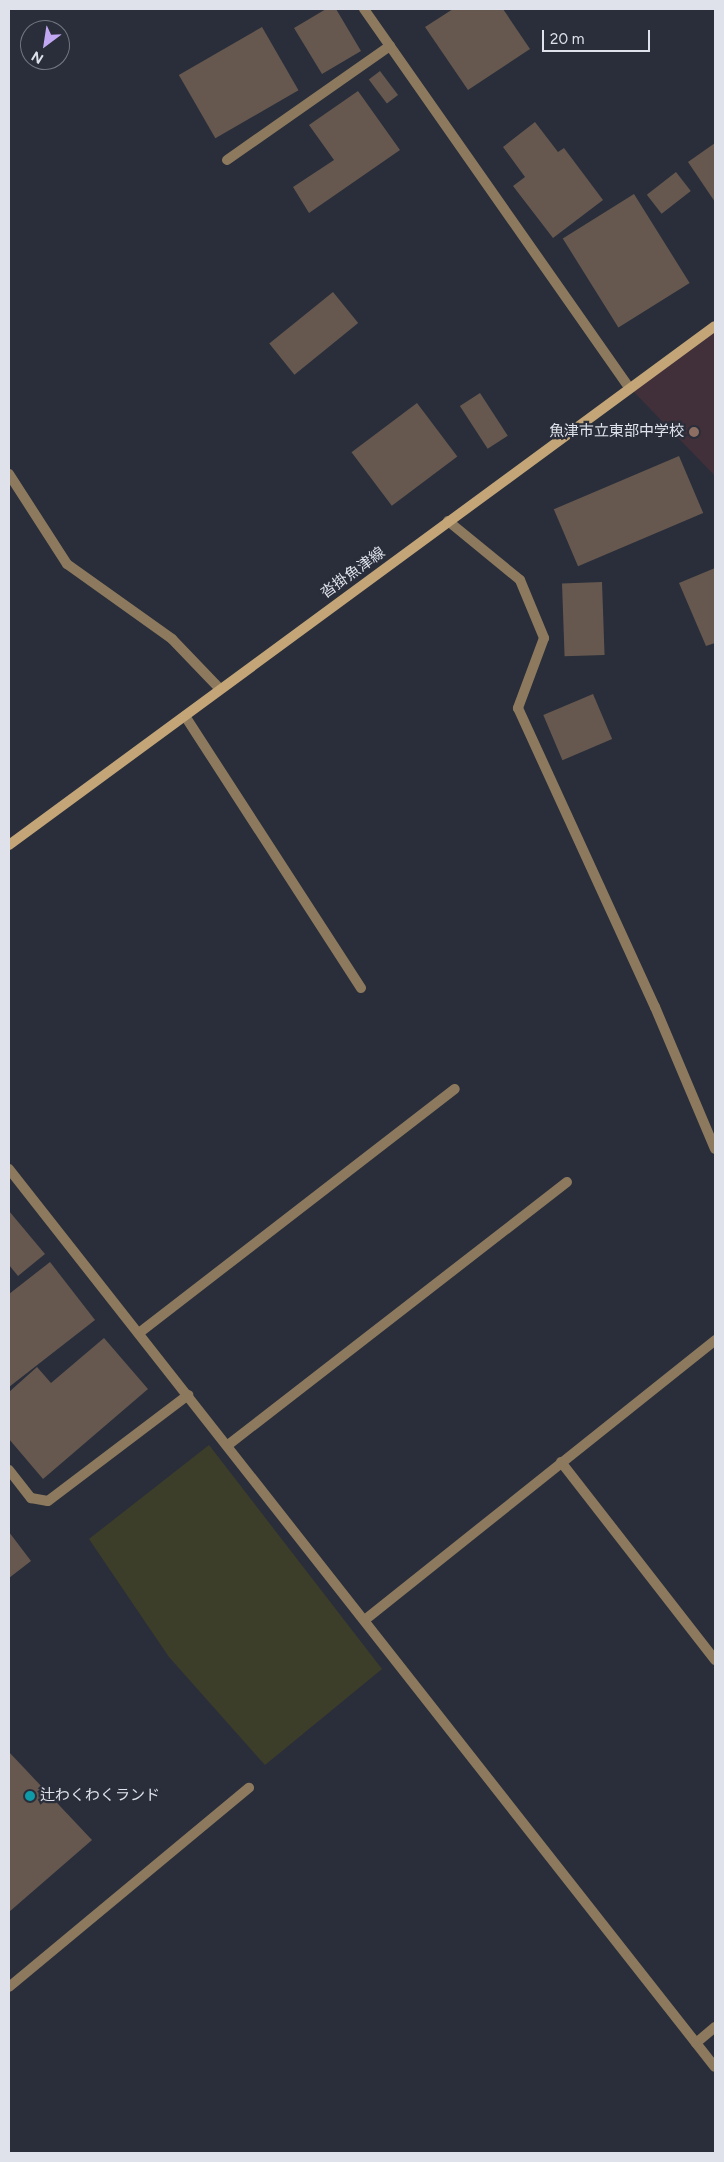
<!DOCTYPE html>
<meta charset="utf-8">
<style>
body{margin:0}
#map{position:relative;width:724px;height:2162px;overflow:hidden;background:#292e3a;font-family:Figtree,"Noto Sans JP",sans-serif}
div>[style]{position:absolute}
[style*='--x']{left:calc(var(--x)*1px);top:calc(var(--y)*1px);width:calc(var(--w)*1px);rotate:calc(var(--a)*1deg)}
.education>*{inset:0;background:#41303a}
.green>*{inset:0;background:#3d3e29}
.building>*{inset:0;background:#66584f;transform-origin:0 0}
.service>*{height:10px;margin:-5px;padding:0 5px;transform-origin:5px;border-radius:5px;background:#8d7a5e}
.minor>*{height:10px;margin:-5px;padding:0 5px;transform-origin:5px;border-radius:5px;background:#8d7a5e}
.secondary>*{height:10px;margin:-5px;padding:0 5px;transform-origin:5px;border-radius:5px;background:#c3a577}
.dots>*{width:14px;height:14px;translate:-50% -50%;box-sizing:border-box;border:2px solid #292e3a;border-radius:50%}
span{translate:-50% -50%;white-space:nowrap;text-align:center;line-height:1.15;-webkit-text-stroke:4.5px #292e3a;paint-order:stroke}
.poi-label{font-size:15px;color:#dfe2ea}
.right{translate:-100% -50%;text-align:right}
.left{translate:0 -50%;text-align:left}
.street-label{font-size:15px;color:#dfe2ea}
.frame{position:absolute;inset:0;border:10px solid #dfe2ea;pointer-events:none}
.north{position:absolute;left:20px;top:20px;width:50px;height:50px;box-sizing:border-box;background:#292e3a;border:1px solid #727680;border-radius:50%;rotate:211deg;font-size:14px;font-weight:700;line-height:20px;text-align:center;color:#dfe2ea}
.north::after{content:'';display:block;margin:auto;width:18px;height:22px;background:#c2a7f2;clip-path:polygon(50% 0,100% 100%,50% 72%,0 100%)}
.scale{position:absolute;left:542px;top:30px;width:108px;height:22px;box-sizing:border-box;border:2px solid #dfe2ea;border-top:0;padding-left:6px;font-size:15px;line-height:18px;white-space:nowrap;color:#dfe2ea;-webkit-text-stroke:4px #292e3a;paint-order:stroke}
</style>
<div id="map">
<div class="education">
<div style="clip-path:polygon(715px 326px,715px 476px,629px 387px)"></div>
</div>
<div class="green">
<div style="clip-path:polygon(209px 1445px,382px 1669px,265px 1765px,169px 1657px,89px 1539px)"></div>
</div>
<div class="building">
<div style="clip-path:polygon(326px 9px,336px 9px,361px 51px,322px 74px,294px 28px)"></div>
<div style="clip-path:polygon(453px 9px,503px 9px,530px 49px,468px 90px,425px 27px)"></div>
<div style="left:262px;top:27px;width:73px;height:96px;rotate:60deg"></div>
<div style="left:380px;top:71px;width:30px;height:14px;rotate:53deg"></div>
<div style="clip-path:polygon(358px 91px,400px 150px,309px 213px,293px 187px,334px 160px,309px 125px)"></div>
<div style="clip-path:polygon(535px 122px,558px 152px,564px 148px,603px 200px,553px 238px,513px 186px,525px 177px,503px 147px)"></div>
<div style="clip-path:polygon(715px 143px,715px 202px,688px 162px)"></div>
<div style="left:676px;top:172px;width:24px;height:37px;rotate:52deg"></div>
<div style="left:634px;top:194px;width:105px;height:84px;rotate:58deg"></div>
<div style="left:333px;top:292px;width:40px;height:82px;rotate:51deg"></div>
<div style="left:480px;top:393px;width:51px;height:24px;rotate:57deg"></div>
<div style="left:417px;top:403px;width:67px;height:82px;rotate:53deg"></div>
<div style="left:679px;top:456px;width:62px;height:136px;rotate:67deg"></div>
<div style="clip-path:polygon(715px 568px,715px 643px,706px 646px,679px 583px)"></div>
<div style="left:602px;top:582px;width:73px;height:40px;rotate:88deg"></div>
<div style="left:593px;top:694px;width:49px;height:54px;rotate:67deg"></div>
<div style="clip-path:polygon(9px 1211px,45px 1254px,18px 1276px,9px 1265px)"></div>
<div style="clip-path:polygon(50px 1262px,95px 1320px,9px 1387px,9px 1294px)"></div>
<div style="clip-path:polygon(104px 1338px,148px 1389px,43px 1479px,9px 1439px,9px 1392px,37px 1367px,51px 1383px)"></div>
<div style="clip-path:polygon(9px 1532px,31px 1561px,9px 1578px)"></div>
<div style="clip-path:polygon(9px 1752px,92px 1840px,9px 1912px)"></div>
</div>
<div class="service">
<div style="--x:227;--y:160;--w:199;--a:-35"></div>
</div>
<div class="minor">
<div style="--x:364;--y:9;--w:462;--a:55"></div>
<div style="--x:9;--y:474;--w:107;--a:57.2"></div>
<div style="--x:67;--y:564;--w:129;--a:35.5"></div>
<div style="--x:172;--y:639;--w:69;--a:46.2"></div>
<div style="--x:448;--y:521;--w:93;--a:39.3"></div>
<div style="--x:520;--y:580;--w:63;--a:67.5"></div>
<div style="--x:544;--y:638;--w:75;--a:110.4"></div>
<div style="--x:518;--y:708;--w:329;--a:65.4"></div>
<div style="--x:655;--y:1007;--w:154;--a:67.1"></div>
<div style="--x:185;--y:716;--w:324;--a:57.1"></div>
<div style="--x:9;--y:1169;--w:1142;--a:51.83"></div>
<div style="--x:139;--y:1333;--w:399;--a:-37.7"></div>
<div style="--x:228;--y:1445;--w:429;--a:-37.8"></div>
<div style="--x:561;--y:1462;--w:251;--a:52.1"></div>
<div style="--x:9;--y:1470;--w:36;--a:52"></div>
<div style="--x:31;--y:1498;--w:17;--a:10"></div>
<div style="--x:48;--y:1501;--w:176;--a:-37.1"></div>
<div style="--x:366;--y:1619;--w:447;--a:-38.6"></div>
<div style="--x:9;--y:1987;--w:312;--a:-39.7"></div>
<div style="--x:696;--y:2043;--w:25;--a:-40"></div>
</div>
<div class="secondary">
<div style="--x:9;--y:845;--w:876;--a:-36.32"></div>
</div>
<div class="dots">
<div style="left:694px;top:432px;background:#8d6e63"></div>
<div style="left:30px;top:1796px;background:#0f9aa8"></div>
</div>
<div class="poi-label">
<span class="right" style="left:684px;top:432px">魚津市立東部中学校</span>
<span class="left" style="left:40px;top:1796px">辻わくわくランド</span>
</div>
<div class="street-label">
<span style="left:353px;top:573px;rotate:-36deg">沓掛魚津線</span>
</div>
<div class="frame"></div>
<div class="north">N</div>
<div class="scale">20 m</div>
</div>
